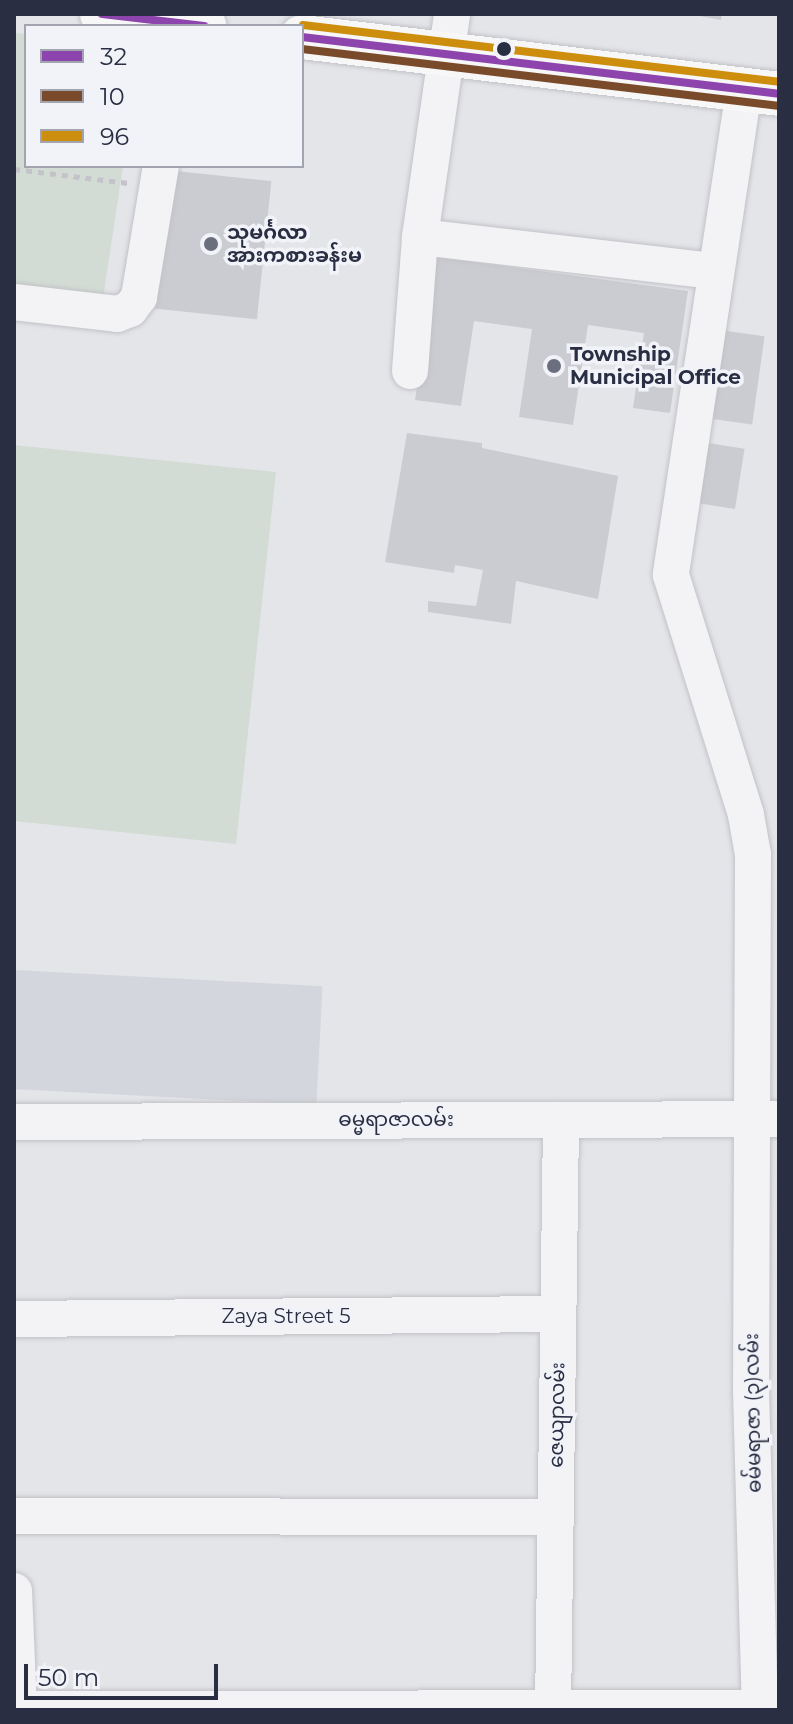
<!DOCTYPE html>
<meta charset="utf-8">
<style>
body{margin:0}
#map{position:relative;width:793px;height:1724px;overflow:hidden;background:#e4e5e9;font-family:Montserrat,"Noto Sans Myanmar",sans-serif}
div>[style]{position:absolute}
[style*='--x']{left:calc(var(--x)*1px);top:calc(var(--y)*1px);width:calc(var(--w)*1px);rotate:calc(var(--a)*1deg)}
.built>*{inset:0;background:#d4d6de;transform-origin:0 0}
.green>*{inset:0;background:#d2dcd4}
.building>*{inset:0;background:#cbccd1;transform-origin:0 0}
.path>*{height:5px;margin-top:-2.5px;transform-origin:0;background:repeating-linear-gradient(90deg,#c3c3c9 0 6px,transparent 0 12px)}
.roads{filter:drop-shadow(0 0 2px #c1c2c7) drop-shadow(0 0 2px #c1c2c7)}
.minor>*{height:36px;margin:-18px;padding:0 18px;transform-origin:18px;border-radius:18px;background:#f3f3f6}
.major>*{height:44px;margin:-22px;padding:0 22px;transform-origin:22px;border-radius:22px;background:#f7f7f7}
.bus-1>*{height:8px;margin:-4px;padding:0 4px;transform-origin:4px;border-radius:4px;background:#8e44ad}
.bus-2>*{height:8px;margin:-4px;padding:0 4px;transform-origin:4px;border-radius:4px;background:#7a4b2a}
.bus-3>*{height:8px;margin:-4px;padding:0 4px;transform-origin:4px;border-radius:4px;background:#ce8e0d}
.dots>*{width:22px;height:22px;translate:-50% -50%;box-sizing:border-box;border:4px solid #f2f3f8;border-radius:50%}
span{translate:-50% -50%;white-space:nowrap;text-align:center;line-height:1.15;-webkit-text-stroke:7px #f2f3f8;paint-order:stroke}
.poi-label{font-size:20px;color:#292e43;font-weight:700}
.left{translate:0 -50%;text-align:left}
.street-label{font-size:20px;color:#292e43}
.frame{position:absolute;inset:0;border:16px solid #292e43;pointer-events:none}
.legend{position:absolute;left:24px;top:24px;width:280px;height:144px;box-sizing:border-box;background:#f2f3f8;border:2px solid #a2a4b0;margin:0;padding:10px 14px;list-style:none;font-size:24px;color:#292e43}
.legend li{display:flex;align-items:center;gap:16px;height:40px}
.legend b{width:40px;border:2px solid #a2a4b0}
.scale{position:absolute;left:24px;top:1664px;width:194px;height:36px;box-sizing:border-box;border:4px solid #292e43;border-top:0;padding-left:10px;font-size:24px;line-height:28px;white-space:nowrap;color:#292e43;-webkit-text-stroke:6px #f2f3f8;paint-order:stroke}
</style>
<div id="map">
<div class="built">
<div style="left:14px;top:970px;width:309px;height:119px;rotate:3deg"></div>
</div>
<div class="green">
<div style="clip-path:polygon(14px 33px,26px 34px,26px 166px,123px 166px,99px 325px,14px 316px)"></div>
<div style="clip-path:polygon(14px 445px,276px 472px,236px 844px,14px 821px)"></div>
</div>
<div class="building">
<div style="clip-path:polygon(689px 14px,722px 14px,721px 20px)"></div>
<div style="left:166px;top:170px;width:106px;height:139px;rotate:6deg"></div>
<div style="clip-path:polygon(436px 257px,688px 291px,670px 413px,633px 408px,644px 333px,588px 325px,573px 425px,519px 417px,532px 329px,474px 321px,461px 406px,415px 400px)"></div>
<div style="left:720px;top:330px;width:45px;height:89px;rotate:8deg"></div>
<div style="clip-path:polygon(407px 433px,482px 443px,482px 448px,618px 476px,598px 599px,516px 581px,511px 624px,428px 612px,428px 601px,476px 606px,483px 570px,455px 565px,454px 573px,385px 562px)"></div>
<div style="left:708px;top:443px;width:37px;height:61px;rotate:9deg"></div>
</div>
<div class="path">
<div style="--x:14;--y:169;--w:115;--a:7"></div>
</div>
<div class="roads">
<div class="minor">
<div style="--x:744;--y:90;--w:490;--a:98.6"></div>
<div style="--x:671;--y:575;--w:251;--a:72.6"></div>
<div style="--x:746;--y:815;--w:40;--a:80"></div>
<div style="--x:753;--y:854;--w:537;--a:90.21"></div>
<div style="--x:751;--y:1391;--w:317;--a:88.4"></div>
<div style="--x:420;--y:237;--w:298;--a:6.6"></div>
<div style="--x:14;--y:302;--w:104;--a:6.6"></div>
<div style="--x:117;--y:314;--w:14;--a:-21"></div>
<div style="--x:130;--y:309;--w:15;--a:-53"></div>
<div style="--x:139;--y:297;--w:133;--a:-80.5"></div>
<div style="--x:410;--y:371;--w:134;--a:-85.7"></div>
<div style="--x:420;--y:237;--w:225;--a:-81.8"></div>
<div style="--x:14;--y:1122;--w:765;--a:-0.22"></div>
<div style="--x:14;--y:1319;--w:544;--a:-0.53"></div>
<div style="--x:14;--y:1516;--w:542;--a:0.11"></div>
<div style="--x:14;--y:1591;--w:118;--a:87.6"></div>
<div style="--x:14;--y:1709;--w:765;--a:-0.07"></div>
<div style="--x:553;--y:1710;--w:590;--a:-89.22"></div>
</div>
<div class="major">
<div style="--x:102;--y:14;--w:103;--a:6.7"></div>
<div style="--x:302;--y:37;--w:480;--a:6.8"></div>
</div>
</div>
<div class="bus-1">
<div style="--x:102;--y:14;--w:103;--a:6.7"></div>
<div style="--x:302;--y:37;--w:480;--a:6.8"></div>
</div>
<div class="bus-2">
<div style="--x:302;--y:49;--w:479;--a:6.8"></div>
</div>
<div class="bus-3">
<div style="--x:303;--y:25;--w:479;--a:6.8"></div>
</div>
<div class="dots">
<div style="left:504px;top:49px;background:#292e43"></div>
<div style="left:211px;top:244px;background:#6a6e7d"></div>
<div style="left:554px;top:366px;background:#6a6e7d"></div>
</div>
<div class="poi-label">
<span class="left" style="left:227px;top:244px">သုမင်္ဂလာ<br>အားကစားခန်းမ</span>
<span class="left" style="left:570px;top:366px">Township<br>Municipal Office</span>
</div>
<div class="street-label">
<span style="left:396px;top:1119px">ဓမ္မရာဇာလမ်း</span>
<span style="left:286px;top:1316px">Zaya Street 5</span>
<span style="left:753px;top:1413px;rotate:-91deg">ဓမ်မရာဇာ (၃)လမ်း</span>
<span style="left:557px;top:1415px;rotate:-89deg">ဇေယျာလမ်း</span>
</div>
<div class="frame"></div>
<ul class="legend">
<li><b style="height:10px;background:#8e44ad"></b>32</li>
<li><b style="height:10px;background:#7a4b2a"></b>10</li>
<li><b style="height:10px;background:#ce8e0d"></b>96</li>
</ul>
<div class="scale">50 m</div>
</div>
